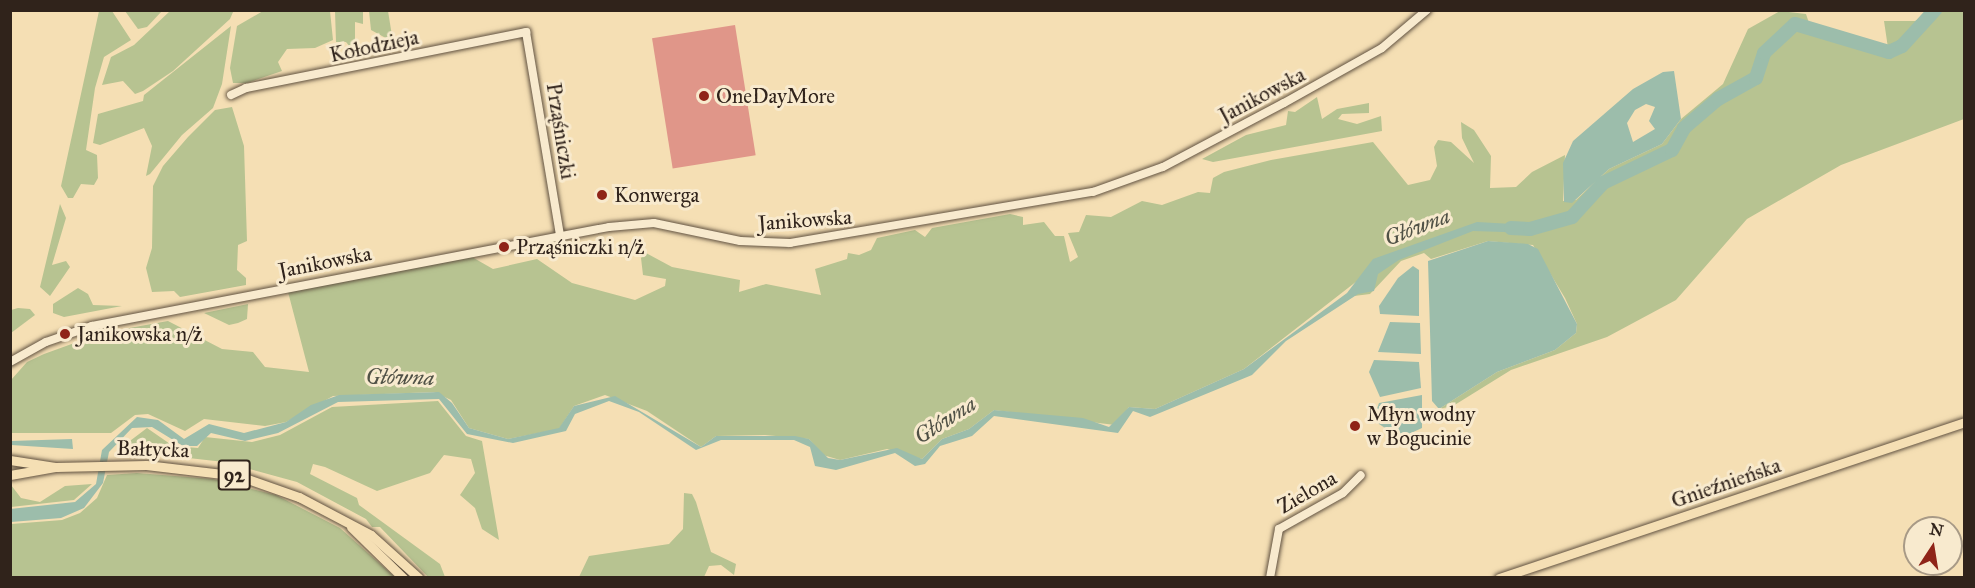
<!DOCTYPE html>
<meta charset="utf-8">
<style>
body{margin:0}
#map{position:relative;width:1975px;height:588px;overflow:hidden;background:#f5dfb4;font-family:"IM FELL Great Primer",serif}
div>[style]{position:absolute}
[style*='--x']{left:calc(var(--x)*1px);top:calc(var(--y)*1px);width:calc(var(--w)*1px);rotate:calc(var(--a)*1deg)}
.green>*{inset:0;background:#b7c391}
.water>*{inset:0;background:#9cbdab}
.river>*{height:14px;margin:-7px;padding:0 7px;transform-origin:7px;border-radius:7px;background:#9cbdab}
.building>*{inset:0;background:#e09689;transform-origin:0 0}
.roads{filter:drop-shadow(0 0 2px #615241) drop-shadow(0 0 2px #615241)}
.minor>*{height:8px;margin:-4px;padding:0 4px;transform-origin:4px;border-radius:4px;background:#f8eace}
.major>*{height:9px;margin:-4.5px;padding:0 4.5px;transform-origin:4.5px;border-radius:4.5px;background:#f5dfb4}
.dots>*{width:16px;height:16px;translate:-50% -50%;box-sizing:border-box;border:3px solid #f8eace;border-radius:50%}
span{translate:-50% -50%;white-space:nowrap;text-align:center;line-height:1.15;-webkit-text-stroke:6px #f8eace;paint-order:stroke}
.shield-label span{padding:2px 4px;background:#f8eace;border:2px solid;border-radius:4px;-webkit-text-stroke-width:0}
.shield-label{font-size:20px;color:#30231b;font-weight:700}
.street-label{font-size:21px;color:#30231b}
.poi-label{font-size:21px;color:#30231b}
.left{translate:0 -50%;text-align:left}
.water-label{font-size:22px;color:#505146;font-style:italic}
.frame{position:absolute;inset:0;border:12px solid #30231b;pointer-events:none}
.north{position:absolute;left:1903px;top:516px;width:60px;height:60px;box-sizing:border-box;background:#f8eace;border:2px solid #a89a86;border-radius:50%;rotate:12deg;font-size:16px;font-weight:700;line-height:24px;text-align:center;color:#30231b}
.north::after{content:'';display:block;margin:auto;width:21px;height:27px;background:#8f2418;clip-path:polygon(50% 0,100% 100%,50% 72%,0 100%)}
</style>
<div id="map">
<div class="green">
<div style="clip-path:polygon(99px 11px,112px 11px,131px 40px,104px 57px,95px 88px,86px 150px,97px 155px,98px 178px,94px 185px,81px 184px,73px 198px,68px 198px,61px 186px)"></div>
<div style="clip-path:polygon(125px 11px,162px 11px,147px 27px,138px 29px)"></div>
<div style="clip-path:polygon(170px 11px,233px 12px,230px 19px,173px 71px,143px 91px,135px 94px,123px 81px,102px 85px,111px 57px,134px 45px)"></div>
<div style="clip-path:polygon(263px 11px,330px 11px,333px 40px,315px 48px,287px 49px,278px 62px,282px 71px,247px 83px,233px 83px,230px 68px,237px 26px)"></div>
<div style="clip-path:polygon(335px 11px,363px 11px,363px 24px,355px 22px,355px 53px,346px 42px,336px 42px)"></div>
<div style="clip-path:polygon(369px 11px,388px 11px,393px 42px,371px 30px)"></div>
<div style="clip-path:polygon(1780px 11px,1806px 14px,1809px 23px,1846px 39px,1888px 48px,1884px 21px,1915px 21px,1937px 11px,1964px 11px,1964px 119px,1841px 165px,1747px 219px,1676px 300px,1607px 337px,1511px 370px,1453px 406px,1439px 409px,1497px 372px,1555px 350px,1576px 333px,1577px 324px,1565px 298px,1533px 245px,1488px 241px,1431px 259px,1424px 253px,1401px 261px,1370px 294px,1354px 296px,1357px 281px,1244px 369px,1155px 409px,1129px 407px,1115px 425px,994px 410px,969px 429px,942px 439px,922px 459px,887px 449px,840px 460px,823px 455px,809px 439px,765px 435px,716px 436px,701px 447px,647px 411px,605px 395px,574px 406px,559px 429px,508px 439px,469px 428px,451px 400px,434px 392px,333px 396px,286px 422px,265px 426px,204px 419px,185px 431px,148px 414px,135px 415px,111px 433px,11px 433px,11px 380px,27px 362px,44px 354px,102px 333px,168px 321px,222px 349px,253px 352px,265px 367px,309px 372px,288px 292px,472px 257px,493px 269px,537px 259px,572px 283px,635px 300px,665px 286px,666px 279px,643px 275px,641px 258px,646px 253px,672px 267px,740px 280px,739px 292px,766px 284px,821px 295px,815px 269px,847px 259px,848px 253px,859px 255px,871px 250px,877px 238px,915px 230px,925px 237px,932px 228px,1010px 214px,1023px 217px,1023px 225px,1044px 222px,1055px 236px,1064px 236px,1070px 262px,1078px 257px,1068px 233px,1079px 232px,1086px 215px,1111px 217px,1142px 201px,1162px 205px,1198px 192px,1210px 193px,1213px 178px,1224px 172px,1271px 160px,1373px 142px,1408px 185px,1430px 180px,1437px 166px,1434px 147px,1438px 140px,1451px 142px,1474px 163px,1462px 138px,1461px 122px,1474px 130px,1491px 156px,1490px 188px,1516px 187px,1532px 172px,1565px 155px,1563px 201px,1576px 200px,1609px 169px,1662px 144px,1681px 119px,1723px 84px,1748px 29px)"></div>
<div style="clip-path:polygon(231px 26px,222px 84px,213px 108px,182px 135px,150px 174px,146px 176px,152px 146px,144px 128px,100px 145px,93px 143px,98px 114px,143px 101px,144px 95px)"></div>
<div style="clip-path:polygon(1317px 97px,1322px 119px,1337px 109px,1369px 103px,1369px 113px,1342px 114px,1338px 119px,1357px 124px,1381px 116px,1382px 131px,1213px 162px,1202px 159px,1246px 135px,1286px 125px,1288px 111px,1295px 112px)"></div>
<div style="clip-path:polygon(232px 107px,244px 146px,247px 241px,238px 245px,237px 270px,246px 278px,246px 285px,180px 297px,174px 291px,152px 292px,146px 268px,152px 248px,153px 186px,163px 166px,188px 137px,215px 110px)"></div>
<div style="clip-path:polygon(60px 204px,66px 218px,52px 265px,66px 261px,70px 267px,50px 296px,40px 287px)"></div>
<div style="clip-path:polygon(78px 288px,88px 294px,93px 305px,122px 306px,64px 317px,53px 313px,53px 304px)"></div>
<div style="clip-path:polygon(248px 304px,247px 319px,238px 323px,229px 325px,204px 313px)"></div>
<div style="clip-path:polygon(18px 308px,30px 309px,35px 315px,11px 333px,11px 310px)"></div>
<div style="clip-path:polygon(438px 401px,466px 436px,482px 441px,499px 540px,482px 529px,475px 508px,460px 495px,475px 473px,471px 459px,444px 455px,430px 473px,377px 491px,325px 467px,313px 464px,310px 474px,357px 498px,359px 505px,440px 564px,445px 577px,429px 578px,380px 527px,372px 527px,366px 519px,297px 482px,224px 462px,118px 450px,147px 428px,173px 446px,198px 448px,205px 437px,252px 442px,280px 435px,332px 407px)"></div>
<div style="clip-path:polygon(137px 473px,213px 479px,276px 495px,340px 528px,396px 578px,11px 578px,11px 524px,62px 520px,80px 513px,97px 498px,107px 475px)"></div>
<div style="clip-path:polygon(92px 484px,74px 500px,11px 507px,11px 485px,21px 498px,40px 502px,65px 486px)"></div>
<div style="clip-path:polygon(684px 493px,692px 494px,696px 502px,711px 552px,736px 564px,734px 575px,721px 565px,709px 566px,704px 577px,579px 577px,589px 556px,669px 544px,683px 529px)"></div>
</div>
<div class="water">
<div style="clip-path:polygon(evenodd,1674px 71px,1681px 119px,1662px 144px,1609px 169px,1572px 203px,1564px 202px,1563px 163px,1573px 141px,1633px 89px,1663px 72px,1674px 71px,1646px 104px,1655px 107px,1649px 121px,1655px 129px,1633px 142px,1627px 123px,1635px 110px,1646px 104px)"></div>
<div style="clip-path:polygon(1477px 222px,1530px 225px,1530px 233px,1473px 231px,1399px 260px,1378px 274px,1374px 291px,1358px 294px,1286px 341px,1252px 375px,1150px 417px,1133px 411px,1118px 433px,994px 416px,972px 436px,940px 446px,925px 464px,915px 466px,895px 453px,836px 470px,815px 466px,810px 447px,794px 440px,721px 440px,696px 450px,639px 412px,609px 401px,575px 414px,566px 431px,513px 443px,467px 434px,439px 399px,338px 402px,278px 433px,245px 441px,211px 433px,197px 446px,183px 446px,152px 427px,132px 428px,109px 452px,103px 483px,84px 508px,61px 518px,11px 522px,10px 509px,75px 502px,96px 484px,102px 450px,137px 417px,158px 420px,184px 439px,209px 424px,244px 433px,286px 422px,311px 405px,339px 395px,439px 392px,452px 403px,469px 428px,508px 439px,559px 428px,574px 406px,615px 396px,701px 447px,716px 436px,795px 436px,809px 439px,828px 458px,840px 460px,897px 448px,922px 459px,942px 439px,969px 429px,994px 410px,1083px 418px,1109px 427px,1129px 407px,1155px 409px,1244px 369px,1347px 293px,1373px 259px)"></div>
<div style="clip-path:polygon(1488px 241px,1528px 244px,1538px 249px,1577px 324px,1576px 333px,1555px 350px,1497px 372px,1439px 409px,1432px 401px,1428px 261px)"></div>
<div style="clip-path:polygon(1413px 266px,1419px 270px,1419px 316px,1380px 314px,1379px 306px,1398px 278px)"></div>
<div style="clip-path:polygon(1390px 322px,1420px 323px,1421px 354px,1378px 352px)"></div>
<div style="clip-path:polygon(1374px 360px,1419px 362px,1421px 388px,1380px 397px,1369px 372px)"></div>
<div style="clip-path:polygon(1422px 395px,1422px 428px,1400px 438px,1379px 424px,1375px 414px,1379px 403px)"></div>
<div style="clip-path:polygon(72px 439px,73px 449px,11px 445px,11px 441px)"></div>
</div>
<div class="river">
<div style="--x:1511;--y:228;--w:19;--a:3"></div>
<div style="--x:1530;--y:229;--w:44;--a:-15.9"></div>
<div style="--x:1572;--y:217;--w:46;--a:-47.6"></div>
<div style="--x:1603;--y:183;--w:76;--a:-25.6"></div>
<div style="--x:1672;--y:150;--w:25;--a:-61"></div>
<div style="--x:1684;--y:128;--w:45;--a:-40.5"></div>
<div style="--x:1718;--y:99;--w:43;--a:-28.9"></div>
<div style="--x:1756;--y:78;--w:26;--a:-72"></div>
<div style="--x:1764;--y:53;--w:42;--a:-43.1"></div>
<div style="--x:1795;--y:24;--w:98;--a:16.6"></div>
<div style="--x:1889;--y:52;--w:14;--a:-25"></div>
<div style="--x:1902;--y:46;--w:49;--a:-47.5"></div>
</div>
<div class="building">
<div style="left:735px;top:25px;width:132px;height:84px;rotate:81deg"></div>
</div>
<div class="roads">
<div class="minor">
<div style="--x:231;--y:95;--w:17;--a:-25"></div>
<div style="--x:246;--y:88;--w:286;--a:-11.3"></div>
<div style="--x:526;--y:32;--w:207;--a:80.5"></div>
<div style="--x:10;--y:362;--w:41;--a:-29.1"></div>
<div style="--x:46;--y:342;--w:49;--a:-19.2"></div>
<div style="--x:92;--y:326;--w:526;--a:-10.84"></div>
<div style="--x:609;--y:227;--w:45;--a:-5.1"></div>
<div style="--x:654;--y:223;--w:88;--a:11.8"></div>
<div style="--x:740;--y:241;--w:50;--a:2.3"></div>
<div style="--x:790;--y:243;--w:307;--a:-9.6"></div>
<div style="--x:1093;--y:192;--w:74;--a:-19.7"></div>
<div style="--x:1163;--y:167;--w:137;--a:-27.9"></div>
<div style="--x:1284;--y:103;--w:112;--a:-29.3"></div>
<div style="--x:1382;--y:48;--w:59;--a:-40.2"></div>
<div style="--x:1270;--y:578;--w:50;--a:-79.6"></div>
<div style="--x:1279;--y:529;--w:73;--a:-29.4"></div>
<div style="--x:1343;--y:493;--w:25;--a:-45"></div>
</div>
<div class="major">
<div style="--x:10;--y:460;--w:47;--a:8.7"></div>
<div style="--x:10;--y:475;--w:47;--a:-9.9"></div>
<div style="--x:56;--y:467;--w:90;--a:-1.3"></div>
<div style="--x:146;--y:465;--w:94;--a:6.7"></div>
<div style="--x:239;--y:476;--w:64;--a:19.3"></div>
<div style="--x:299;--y:497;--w:81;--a:27.8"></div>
<div style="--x:371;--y:535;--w:64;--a:41.9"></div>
<div style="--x:351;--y:527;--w:73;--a:44.4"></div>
<div style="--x:1499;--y:578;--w:490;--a:-18.5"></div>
</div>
</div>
<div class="dots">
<div style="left:704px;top:96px;background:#8f2418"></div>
<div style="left:602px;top:195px;background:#8f2418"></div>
<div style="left:504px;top:247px;background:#8f2418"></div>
<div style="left:65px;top:334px;background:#8f2418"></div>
<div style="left:1355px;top:426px;background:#8f2418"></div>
</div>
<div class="shield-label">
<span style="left:234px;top:475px">92</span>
</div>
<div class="street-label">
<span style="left:374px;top:46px;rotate:-12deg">Kołodzieja</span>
<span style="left:1262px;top:95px;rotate:-28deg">Janikowska</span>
<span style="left:561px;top:131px;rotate:81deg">Prząśniczki</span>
<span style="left:805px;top:220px;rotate:-4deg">Janikowska</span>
<span style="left:325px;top:262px;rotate:-11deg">Janikowska</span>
<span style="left:153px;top:449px;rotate:2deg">Bałtycka</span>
<span style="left:1726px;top:483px;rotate:-19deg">Gnieźnieńska</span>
<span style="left:1307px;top:492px;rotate:-30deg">Zielona</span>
</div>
<div class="poi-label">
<span class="left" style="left:716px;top:96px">OneDayMore</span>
<span class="left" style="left:614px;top:195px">Konwerga</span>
<span class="left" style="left:516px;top:247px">Prząśniczki n/ż</span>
<span class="left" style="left:77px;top:334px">Janikowska n/ż</span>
<span class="left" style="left:1367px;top:426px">Młyn wodny<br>w Bogucinie</span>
</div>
<div class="water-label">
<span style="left:1417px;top:227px;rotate:-21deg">Główna</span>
<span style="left:400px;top:377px;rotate:1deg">Główna</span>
<span style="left:945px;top:420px;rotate:-33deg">Główna</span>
</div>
<div class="frame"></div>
<div class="north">N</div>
</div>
